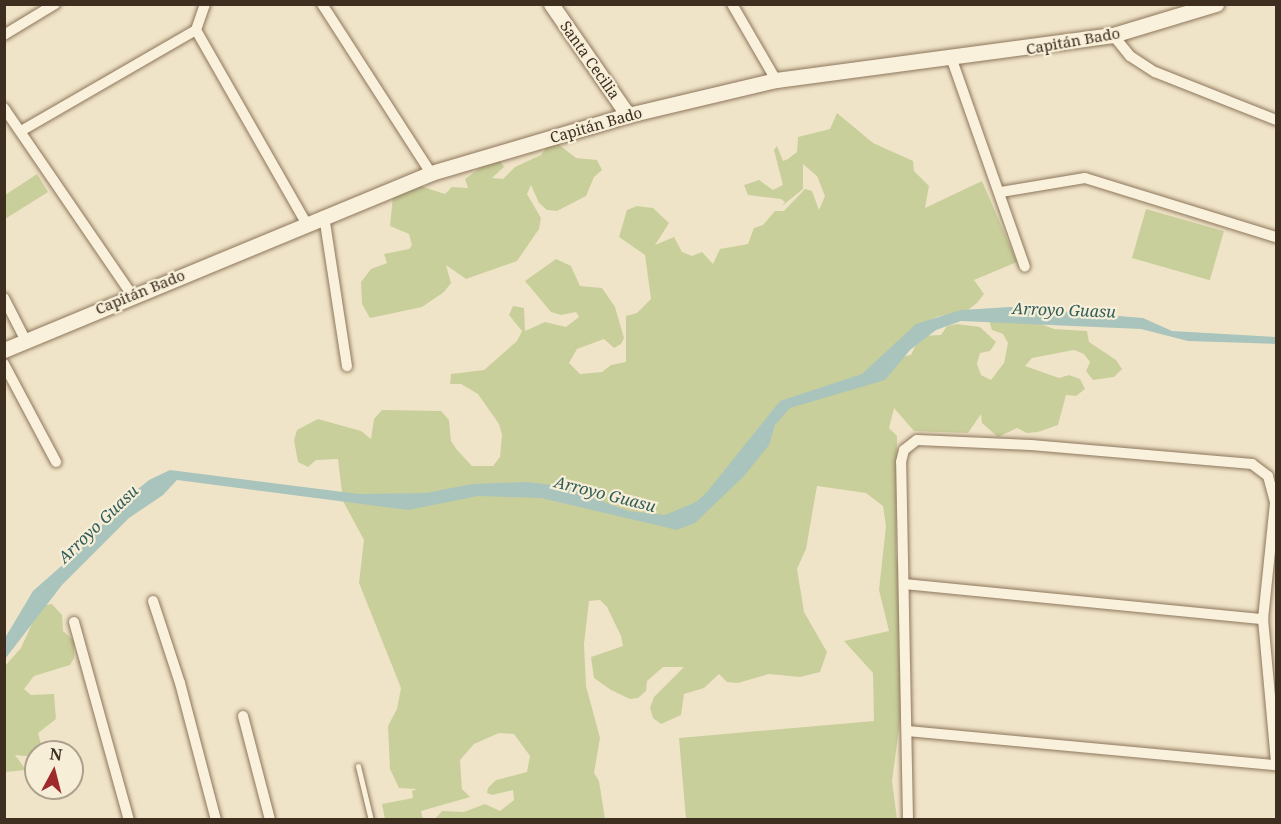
<!DOCTYPE html>
<meta charset="utf-8">
<style>
body{margin:0}
#map{position:relative;width:1281px;height:824px;overflow:hidden;background:#f0e4c8;font-family:"Noto Serif",serif}
div>[style]{position:absolute}
[style*='--x']{left:calc(var(--x)*1px);top:calc(var(--y)*1px);width:calc(var(--w)*1px);rotate:calc(var(--a)*1deg)}
.green>*{inset:0;background:#c9cf9b;transform-origin:0 0}
.water>*{inset:0;background:#a9c4bc}
.roads{filter:drop-shadow(0 0 2px #8d765c) drop-shadow(0 0 2px #8d765c)}
.lane>*{height:5px;margin:-2.5px;padding:0 2.5px;transform-origin:2.5px;border-radius:2.5px;background:#faf1dc}
.street>*{height:10px;margin:-5px;padding:0 5px;transform-origin:5px;border-radius:5px;background:#faf1dc}
.secondary>*{height:15px;margin:-7.5px;padding:0 7.5px;transform-origin:7.5px;border-radius:7.5px;background:#faf1dc}
span{translate:-50% -50%;white-space:nowrap;text-align:center;line-height:1.15;-webkit-text-stroke:4.5px #f7eed8;paint-order:stroke}
.street-label{font-size:15px;color:#3d2e20}
.water-label{font-size:16px;color:#2f5d5a;font-style:italic}
.frame{position:absolute;inset:0;border:6px solid #3d2e20;pointer-events:none}
.north{position:absolute;left:24px;top:740px;width:60px;height:60px;box-sizing:border-box;background:#f7eed8;border:2px solid #ada18e;border-radius:50%;rotate:7deg;font-size:16px;font-weight:700;line-height:24px;text-align:center;color:#3d2e20}
.north::after{content:'';display:block;margin:auto;width:21px;height:27px;background:#9e2a2b;clip-path:polygon(50% 0,100% 100%,50% 72%,0 100%)}
</style>
<div id="map">
<div class="green">
<div style="clip-path:polygon(837px 113px,873px 143px,913px 161px,914px 171px,929px 186px,925px 208px,982px 181px,1017px 262px,974px 280px,984px 294px,977px 303px,968px 310px,936px 317px,900px 357px,911px 355px,920px 336px,941px 335px,947px 326px,957px 324px,980px 327px,996px 342px,990px 351px,980px 353px,977px 364px,981px 375px,991px 380px,1004px 363px,1008px 343px,1003px 334px,992px 330px,989px 320px,1033px 321px,1054px 329px,1087px 331px,1089px 342px,1116px 360px,1122px 369px,1114px 377px,1093px 380px,1086px 371px,1090px 362px,1084px 354px,1074px 350px,1032px 358px,1025px 366px,1059px 378px,1069px 375px,1080px 379px,1085px 389px,1076px 396px,1066px 395px,1058px 425px,1038px 432px,1027px 433px,1017px 428px,998px 437px,982px 423px,981px 414px,968px 433px,914px 431px,894px 408px,889px 428px,897px 436px,896px 557px,901px 578px,903px 698px,892px 781px,897px 819px,686px 819px,679px 738px,874px 721px,873px 673px,844px 641px,889px 631px,879px 590px,886px 526px,883px 506px,866px 493px,817px 486px,806px 549px,797px 569px,804px 612px,827px 652px,820px 672px,800px 677px,769px 674px,738px 683px,727px 682px,719px 674px,704px 688px,684px 694px,681px 715px,661px 724px,653px 718px,650px 708px,654px 697px,684px 667px,663px 667px,647px 681px,646px 691px,638px 698px,630px 699px,611px 690px,594px 678px,591px 657px,623px 646px,621px 636px,607px 607px,600px 600px,589px 601px,584px 644px,586px 686px,600px 738px,594px 773px,599px 781px,605px 819px,435px 819px,442px 811px,464px 812px,485px 804px,500px 811px,514px 800px,513px 790px,492px 795px,487px 793px,488px 788px,496px 780px,527px 772px,530px 756px,514px 734px,499px 733px,474px 744px,460px 760px,462px 789px,470px 797px,421px 811px,423px 819px,385px 819px,382px 804px,413px 798px,412px 791px,417px 789px,399px 788px,390px 769px,388px 726px,397px 709px,401px 688px,359px 583px,364px 540px,343px 501px,338px 459px,316px 460px,308px 467px,298px 462px,294px 440px,297px 430px,318px 419px,361px 431px,371px 439px,374px 419px,382px 410px,441px 411px,449px 420px,451px 441px,457px 450px,472px 466px,493px 466px,500px 457px,502px 435px,499px 424px,478px 394px,461px 384px,450px 384px,451px 374px,484px 370px,517px 341px,522px 331px,509px 315px,513px 306px,524px 308px,525px 331px,545px 322px,566px 327px,579px 317px,576px 312px,561px 315px,551px 312px,525px 281px,556px 259px,571px 266px,580px 286px,602px 288px,615px 307px,624px 338px,621px 344px,614px 348px,604px 339px,577px 349px,569px 363px,580px 374px,602px 372px,611px 365px,626px 362px,626px 316px,637px 313px,651px 299px,645px 255px,619px 237px,627px 210px,637px 206px,653px 208px,669px 223px,655px 245px,674px 237px,682px 252px,692px 256px,702px 252px,713px 264px,720px 249px,748px 244px,754px 228px,763px 225px,775px 211px,784px 211px,805px 189px,812px 191px,819px 210px,825px 196px,817px 176px,803px 164px,803px 189px,782px 206px,785px 202px,781px 199px,748px 195px,744px 185px,759px 180px,773px 190px,783px 185px,774px 150px,777px 146px,783px 161px,788px 159px,797px 152px,798px 137px,830px 129px)"></div>
<div style="clip-path:polygon(558px 144px,576px 158px,597px 160px,602px 170px,594px 177px,586px 196px,557px 211px,547px 210px,539px 203px,531px 185px,527px 194px,541px 218px,539px 229px,517px 261px,466px 279px,446px 265px,451px 283px,444px 292px,422px 307px,370px 318px,362px 304px,361px 282px,371px 269px,387px 263px,384px 254px,409px 249px,412px 245px,409px 234px,390px 226px,393px 196px,417px 185px,445px 194px,452px 187px,468px 188px,465px 179px,491px 160px,500px 161px,504px 167px,492px 178px,503px 179px,515px 167px,541px 155px,547px 147px)"></div>
<div style="clip-path:polygon(37px 174px,48px 192px,5px 219px,5px 195px)"></div>
<div style="left:1146px;top:209px;width:81px;height:51px;rotate:16deg"></div>
<div style="clip-path:polygon(52px 604px,62px 615px,63px 631px,74px 641px,74px 658px,70px 665px,34px 676px,24px 689px,31px 695px,54px 694px,56px 719px,38px 733px,43px 752px,36px 752px,36px 757px,15px 755px,26px 770px,5px 772px,5px 666px,21px 648px,40px 606px)"></div>
</div>
<div class="water">
<div style="clip-path:polygon(1010px 307px,1143px 318px,1172px 331px,1276px 337px,1276px 344px,1188px 341px,1141px 329px,961px 321px,936px 330px,910px 350px,885px 380px,790px 408px,775px 425px,769px 445px,744px 476px,695px 523px,677px 530px,541px 498px,478px 496px,408px 510px,177px 480px,163px 495px,129px 518px,62px 585px,5px 659px,5px 638px,33px 591px,84px 546px,121px 503px,149px 480px,170px 470px,359px 494px,426px 493px,472px 484px,527px 482px,562px 486px,628px 511px,665px 515px,696px 502px,707px 492px,780px 401px,862px 374px,916px 324px,961px 310px)"></div>
</div>
<div class="roads">
<div class="lane">
<div style="--x:358;--y:766;--w:56;--a:76.5"></div>
</div>
<div class="street">
<div style="--x:205;--y:4;--w:28;--a:109"></div>
<div style="--x:196;--y:30;--w:222;--a:60.3"></div>
<div style="--x:322;--y:4;--w:201;--a:57.2"></div>
<div style="--x:732;--y:4;--w:88;--a:59.9"></div>
<div style="--x:4;--y:35;--w:60;--a:-31.3"></div>
<div style="--x:1113;--y:35;--w:27;--a:51"></div>
<div style="--x:1130;--y:56;--w:30;--a:33"></div>
<div style="--x:1155;--y:72;--w:130;--a:21.6"></div>
<div style="--x:952;--y:60;--w:219;--a:70.6"></div>
<div style="--x:4;--y:108;--w:227;--a:55.6"></div>
<div style="--x:21;--y:131;--w:202;--a:-30"></div>
<div style="--x:1001;--y:192;--w:85;--a:-9.5"></div>
<div style="--x:1085;--y:178;--w:200;--a:17.2"></div>
<div style="--x:324;--y:216;--w:152;--a:81.3"></div>
<div style="--x:4;--y:298;--w:46;--a:62.9"></div>
<div style="--x:4;--y:364;--w:111;--a:62"></div>
<div style="--x:904;--y:584;--w:361;--a:5.6"></div>
<div style="--x:153;--y:601;--w:86;--a:71.8"></div>
<div style="--x:180;--y:683;--w:142;--a:75.3"></div>
<div style="--x:74;--y:622;--w:205;--a:74.5"></div>
<div style="--x:243;--y:716;--w:107;--a:75.4"></div>
<div style="--x:907;--y:731;--w:371;--a:5.3"></div>
<div style="--x:908;--y:820;--w:358;--a:-91.1"></div>
<div style="--x:901;--y:462;--w:12;--a:-76"></div>
<div style="--x:904;--y:450;--w:16;--a:-38"></div>
<div style="--x:917;--y:440;--w:114;--a:2.5"></div>
<div style="--x:1031;--y:445;--w:222;--a:4.9"></div>
<div style="--x:1252;--y:464;--w:20;--a:37"></div>
<div style="--x:1268;--y:476;--w:28;--a:75"></div>
<div style="--x:1275;--y:503;--w:117;--a:95.9"></div>
<div style="--x:1263;--y:619;--w:145;--a:84.8"></div>
</div>
<div class="secondary">
<div style="--x:551;--y:4;--w:135;--a:55.3"></div>
<div style="--x:4;--y:350;--w:462;--a:-22.5"></div>
<div style="--x:431;--y:173;--w:205;--a:-16.4"></div>
<div style="--x:628;--y:115;--w:152;--a:-13.3"></div>
<div style="--x:776;--y:80;--w:340;--a:-7.6"></div>
<div style="--x:1113;--y:35;--w:108;--a:-16.8"></div>
</div>
</div>
<div class="street-label">
<span style="left:1073px;top:41px;rotate:-10deg">Capitán Bado</span>
<span style="left:590px;top:60px;rotate:55deg">Santa Cecilia</span>
<span style="left:596px;top:125px;rotate:-16deg">Capitán Bado</span>
<span style="left:140px;top:292px;rotate:-22deg">Capitán Bado</span>
</div>
<div class="water-label">
<span style="left:1064px;top:310px;rotate:2deg">Arroyo Guasu</span>
<span style="left:605px;top:494px;rotate:14deg">Arroyo Guasu</span>
<span style="left:98px;top:524px;rotate:-44deg">Arroyo Guasu</span>
</div>
<div class="frame"></div>
<div class="north">N</div>
</div>
